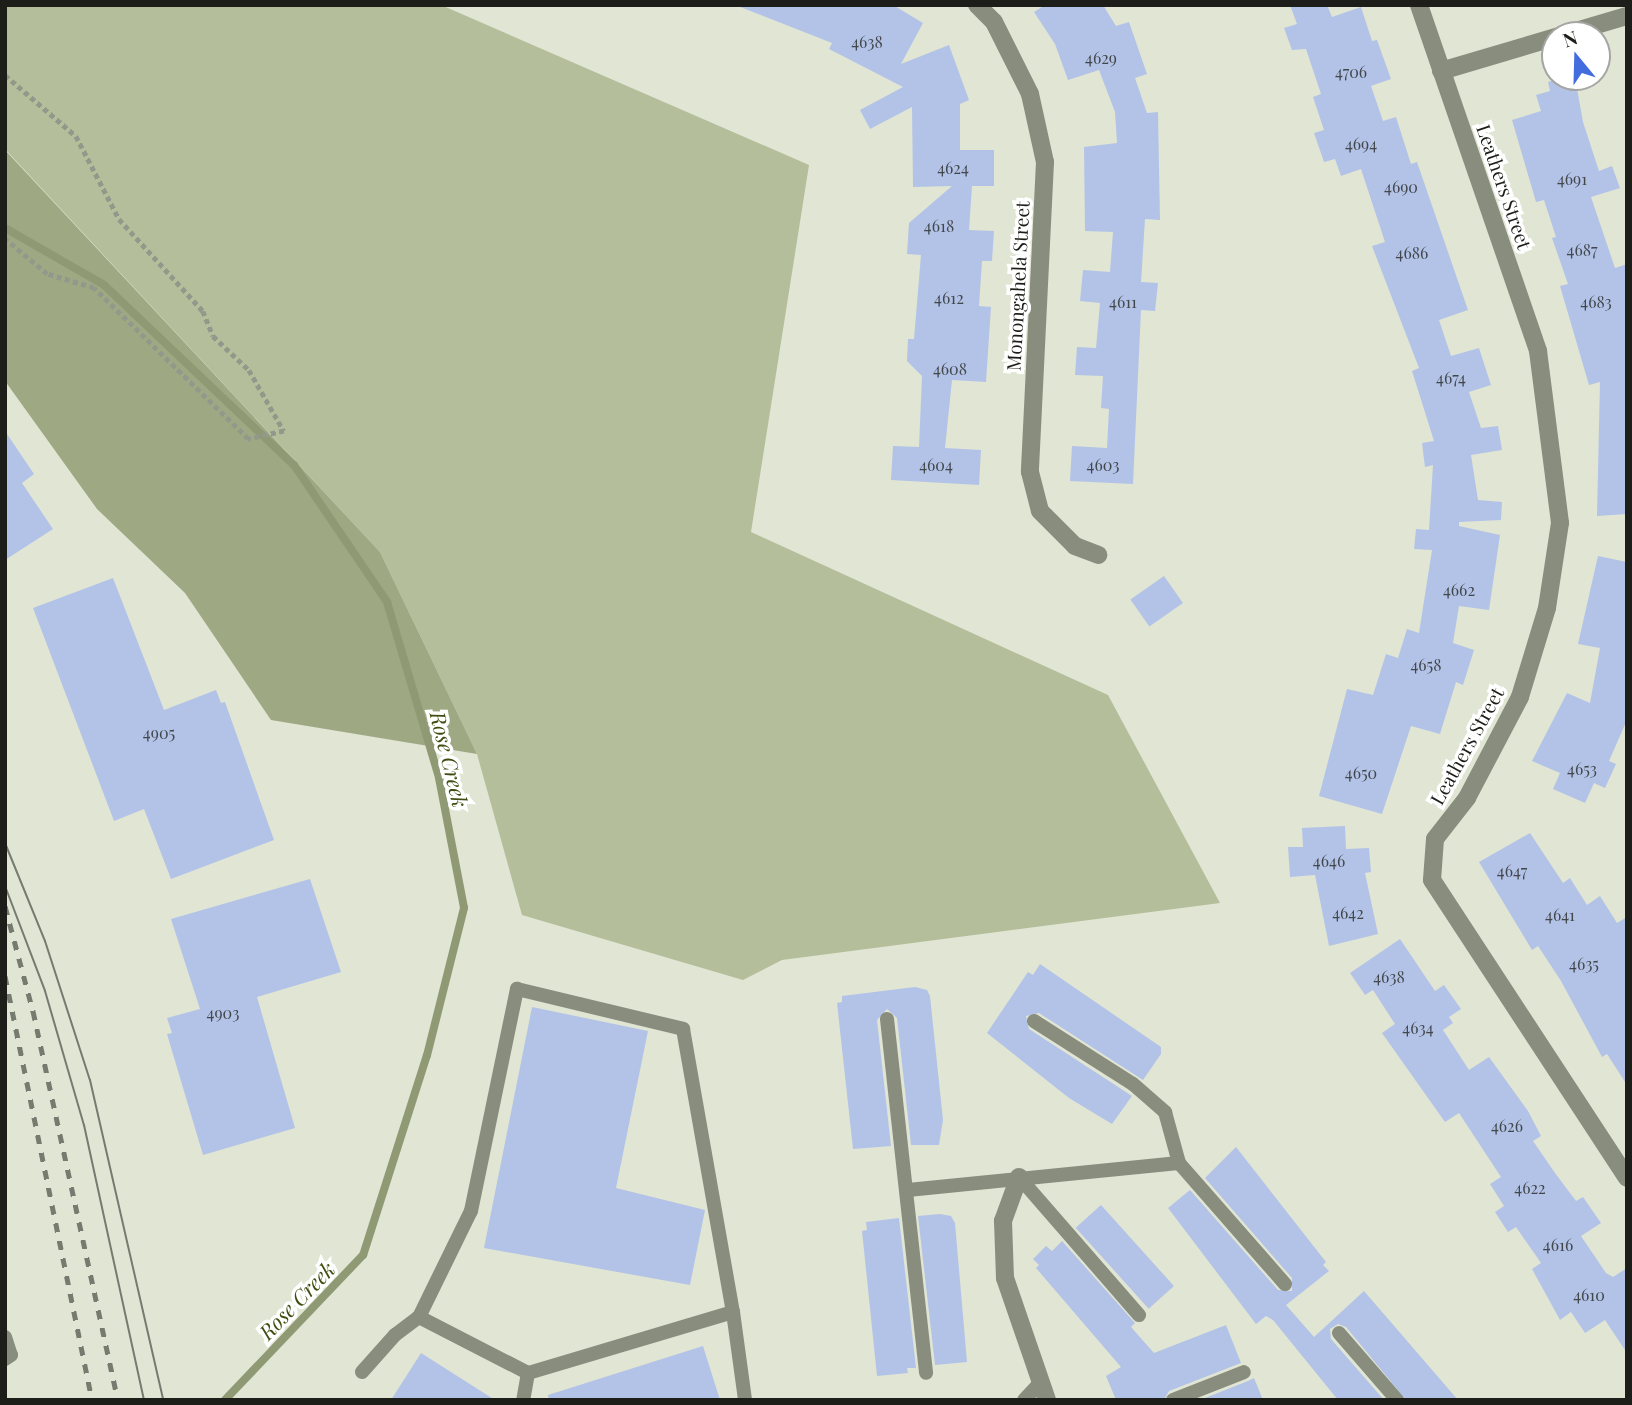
<!DOCTYPE html>
<style>
body{margin:0}
#map{position:relative;width:1632px;height:1405px;overflow:hidden;background:#e0e5d4;font-family:"Playfair Display",serif}
div>[style]{position:absolute}
[style*='--x']{left:calc(var(--x)*1px);top:calc(var(--y)*1px);width:calc(var(--w)*1px);rotate:calc(var(--a)*1deg)}
.green>*{inset:0;background:#b4be9a}
.forest>*{inset:0;background:#9ea984}
.stream>*{height:8px;margin:-4px;padding:0 4px;transform-origin:4px;border-radius:4px;background:#8f9a75}
.building>*{inset:0;background:#b3c3e7;transform-origin:0 0}
.path>*{height:4.5px;margin-top:-2.25px;transform-origin:0;background:repeating-linear-gradient(90deg,#94988b 0 5px,transparent 0 8.5px)}
.service>*{height:14px;margin:-7px;padding:0 7px;transform-origin:7px;border-radius:7px;background:#888d7d}
.minor>*{height:18px;margin:-9px;padding:0 9px;transform-origin:9px;border-radius:9px;background:#888d7d}
.tram>*{height:2px;margin:-1px;padding:0 1px;transform-origin:1px;border-radius:1px;background:#777a6f}
.rail>*{height:5px;margin-top:-2.5px;transform-origin:0;background:repeating-linear-gradient(90deg,#777a6f 0 9px,transparent 0 18px)}
span{translate:-50% -50%;white-space:nowrap;text-align:center;line-height:1.15;-webkit-text-stroke:7px #fff;paint-order:stroke}
.number-label{font-size:16px;color:#42474c}
.number-label span{-webkit-text-stroke-width:0}
.street-label{font-size:19px;color:#1d1e19}
.water-label{font-size:21px;color:#404d11;font-style:italic}
.frame{position:absolute;inset:0;border:7px solid #1d1e19;pointer-events:none}
.north{position:absolute;left:1541px;top:21px;width:70px;height:70px;box-sizing:border-box;background:#fff;border:2px solid #a5a5a3;border-radius:50%;rotate:341deg;font-size:19px;font-weight:700;line-height:28px;text-align:center;color:#1d1e19}
.north::after{content:'';display:block;margin:auto;width:24px;height:32px;background:#436ddf;clip-path:polygon(50% 0,100% 100%,50% 72%,0 100%)}
</style>
<div id="map">
<div class="green">
<div style="clip-path:polygon(5px 5px,441px 5px,809px 165px,751px 532px,1108px 695px,1220px 903px,782px 960px,743px 980px,522px 915px,477px 754px,380px 552px,5px 149px)"></div>
</div>
<div class="forest">
<div style="clip-path:polygon(5px 150px,380px 552px,477px 754px,271px 720px,185px 593px,97px 509px,5px 381px)"></div>
</div>
<div class="stream">
<div style="--x:5;--y:228;--w:114;--a:29.9"></div>
<div style="--x:104;--y:285;--w:262;--a:43.5"></div>
<div style="--x:294;--y:465;--w:166;--a:55.8"></div>
<div style="--x:387;--y:602;--w:184;--a:73.5"></div>
<div style="--x:439;--y:778;--w:132;--a:79.1"></div>
<div style="--x:464;--y:908;--w:152;--a:104.1"></div>
<div style="--x:427;--y:1055;--w:210;--a:107.7"></div>
<div style="--x:363;--y:1255;--w:200;--a:133.6"></div>
</div>
<div class="building">
<div style="clip-path:polygon(735px 5px,893px 5px,923px 23px,901px 64px,949px 45px,969px 100px,960px 104px,960px 150px,994px 150px,994px 186px,972px 186px,969px 230px,994px 231px,992px 261px,982px 261px,979px 306px,991px 307px,986px 382px,952px 380px,945px 448px,981px 450px,979px 485px,891px 480px,893px 446px,919px 447px,922px 376px,907px 361px,908px 339px,914px 339px,921px 255px,907px 254px,909px 223px,952px 186px,913px 187px,912px 107px,870px 129px,860px 110px,903px 87px,829px 49px,832px 43px)"></div>
<div style="clip-path:polygon(1045px 5px,1103px 5px,1116px 26px,1129px 22px,1147px 74px,1135px 78px,1147px 113px,1158px 112px,1160px 220px,1145px 219px,1141px 282px,1158px 283px,1155px 311px,1141px 310px,1133px 484px,1070px 481px,1072px 446px,1107px 448px,1109px 409px,1101px 408px,1103px 376px,1075px 375px,1077px 347px,1096px 348px,1100px 303px,1080px 301px,1083px 270px,1110px 272px,1113px 232px,1085px 231px,1084px 147px,1117px 143px,1115px 112px,1099px 70px,1068px 80px,1055px 44px,1034px 12px)"></div>
<div style="clip-path:polygon(1290px 5px,1327px 5px,1332px 17px,1361px 7px,1372px 41px,1377px 40px,1391px 79px,1371px 86px,1383px 121px,1396px 117px,1411px 164px,1417px 162px,1468px 310px,1439px 320px,1451px 356px,1479px 348px,1491px 385px,1469px 392px,1481px 428px,1498px 426px,1502px 450px,1471px 455px,1478px 500px,1502px 502px,1501px 520px,1459px 522px,1459px 526px,1500px 535px,1489px 610px,1459px 606px,1453px 643px,1474px 650px,1463px 685px,1456px 682px,1440px 734px,1411px 726px,1382px 814px,1319px 796px,1347px 689px,1373px 695px,1386px 654px,1398px 658px,1407px 629px,1419px 633px,1432px 550px,1414px 549px,1416px 529px,1429px 530px,1433px 465px,1425px 467px,1422px 443px,1434px 441px,1412px 371px,1419px 368px,1372px 246px,1385px 242px,1361px 169px,1341px 176px,1335px 159px,1324px 162px,1314px 133px,1324px 130px,1313px 97px,1321px 94px,1306px 49px,1292px 50px,1284px 28px,1297px 24px)"></div>
<div style="clip-path:polygon(1565px 77px,1575px 77px,1583px 122px,1599px 171px,1612px 166px,1620px 188px,1591px 197px,1615px 268px,1627px 264px,1627px 514px,1597px 516px,1600px 382px,1589px 385px,1560px 286px,1568px 284px,1552px 238px,1556px 237px,1544px 200px,1536px 202px,1512px 120px,1541px 111px,1536px 95px,1550px 91px,1548px 82px)"></div>
<div style="clip-path:polygon(5px 431px,34px 474px,22px 483px,53px 529px,5px 560px)"></div>
<div style="clip-path:polygon(1598px 556px,1627px 562px,1627px 720px,1609px 761px,1616px 764px,1605px 788px,1594px 783px,1585px 803px,1553px 789px,1560px 773px,1532px 761px,1567px 693px,1590px 703px,1600px 648px,1578px 644px)"></div>
<div style="left:1164px;top:576px;width:33px;height:41px;rotate:55deg"></div>
<div style="clip-path:polygon(113px 578px,164px 710px,216px 690px,221px 703px,225px 702px,274px 840px,171px 879px,144px 809px,114px 821px,33px 608px)"></div>
<div style="clip-path:polygon(1345px 826px,1346px 849px,1369px 848px,1371px 872px,1365px 873px,1378px 934px,1329px 946px,1315px 875px,1290px 877px,1288px 847px,1303px 847px,1302px 828px)"></div>
<div style="clip-path:polygon(1530px 833px,1563px 883px,1570px 878px,1587px 905px,1600px 896px,1617px 923px,1627px 917px,1627px 1085px,1607px 1054px,1602px 1057px,1561px 981px,1538px 946px,1532px 950px,1479px 862px)"></div>
<div style="clip-path:polygon(310px 879px,341px 972px,257px 997px,295px 1128px,203px 1155px,167px 1034px,172px 1033px,167px 1018px,200px 1009px,171px 919px)"></div>
<div style="clip-path:polygon(1400px 939px,1435px 991px,1444px 985px,1461px 1009px,1449px 1017px,1453px 1023px,1443px 1030px,1469px 1070px,1489px 1057px,1528px 1111px,1541px 1136px,1533px 1141px,1555px 1173px,1576px 1201px,1583px 1197px,1601px 1223px,1581px 1236px,1606px 1273px,1613px 1277px,1627px 1268px,1627px 1353px,1605px 1320px,1585px 1333px,1571px 1312px,1560px 1320px,1532px 1269px,1541px 1263px,1516px 1227px,1508px 1232px,1495px 1212px,1504px 1206px,1490px 1184px,1501px 1177px,1459px 1113px,1445px 1122px,1382px 1033px,1395px 1024px,1373px 990px,1365px 995px,1350px 973px)"></div>
<div style="clip-path:polygon(1040px 964px,1161px 1047px,1161px 1054px,1143px 1080px,1039px 1013px,1026px 1016px,1029px 1029px,1132px 1096px,1112px 1124px,1069px 1098px,987px 1033px,1028px 972px,1033px 975px)"></div>
<div style="clip-path:polygon(915px 987px,927px 990px,930px 996px,943px 1120px,939px 1145px,911px 1145px,897px 1018px,887px 1009px,877px 1020px,891px 1146px,853px 1149px,837px 1003px,842px 1002px,842px 996px)"></div>
<div style="clip-path:polygon(532px 1007px,648px 1031px,616px 1188px,705px 1210px,690px 1285px,484px 1248px)"></div>
<div style="clip-path:polygon(1236px 1147px,1326px 1262px,1323px 1265px,1329px 1271px,1286px 1305px,1314px 1337px,1364px 1291px,1458px 1400px,1406px 1400px,1346px 1327px,1338px 1324px,1330px 1329px,1331px 1339px,1384px 1400px,1338px 1400px,1273px 1320px,1266px 1316px,1256px 1324px,1168px 1208px,1190px 1190px,1278px 1290px,1292px 1291px,1292px 1278px,1205px 1178px)"></div>
<div style="left:1101px;top:1205px;width:109px;height:34px;rotate:48deg"></div>
<div style="clip-path:polygon(940px 1214px,951px 1216px,955px 1223px,967px 1362px,935px 1365px,918px 1216px)"></div>
<div style="clip-path:polygon(899px 1218px,916px 1368px,907px 1368px,908px 1373px,877px 1376px,862px 1231px,867px 1230px,866px 1222px)"></div>
<div style="clip-path:polygon(1062px 1241px,1135px 1323px,1131px 1327px,1154px 1353px,1226px 1325px,1241px 1363px,1169px 1391px,1164px 1400px,1116px 1400px,1106px 1376px,1121px 1367px,1036px 1268px,1039px 1265px,1033px 1259px,1046px 1246px,1052px 1251px)"></div>
<div style="clip-path:polygon(703px 1346px,720px 1400px,549px 1400px,548px 1395px)"></div>
<div style="clip-path:polygon(421px 1353px,495px 1400px,391px 1400px)"></div>
<div style="clip-path:polygon(1254px 1378px,1263px 1400px,1200px 1400px,1248px 1381px)"></div>
</div>
<div class="path">
<div style="--x:5;--y:75;--w:94;--a:40.7"></div>
<div style="--x:76;--y:136;--w:93;--a:62.6"></div>
<div style="--x:119;--y:219;--w:125;--a:47.6"></div>
<div style="--x:203;--y:311;--w:27;--a:68"></div>
<div style="--x:213;--y:336;--w:50;--a:43.4"></div>
<div style="--x:249;--y:370;--w:70;--a:60.2"></div>
<div style="--x:284;--y:431;--w:37;--a:167"></div>
<div style="--x:248;--y:439;--w:216;--a:-135.6"></div>
<div style="--x:94;--y:288;--w:49;--a:-163.4"></div>
<div style="--x:47;--y:274;--w:55;--a:-140.2"></div>
</div>
<div class="service">
<div style="--x:887;--y:1019;--w:356;--a:83.7"></div>
<div style="--x:1034;--y:1021;--w:117;--a:32.5"></div>
<div style="--x:1133;--y:1084;--w:43;--a:41.2"></div>
<div style="--x:1165;--y:1112;--w:53;--a:74.6"></div>
<div style="--x:1179;--y:1163;--w:161;--a:48.8"></div>
<div style="--x:1019;--y:1177;--w:183;--a:49"></div>
<div style="--x:908;--y:1190;--w:272;--a:-5.7"></div>
<div style="--x:733;--y:1312;--w:89;--a:82.2"></div>
<div style="--x:419;--y:1317;--w:123;--a:27.2"></div>
<div style="--x:1339;--y:1333;--w:89;--a:49.1"></div>
<div style="--x:5;--y:1337;--w:19;--a:72"></div>
<div style="--x:11;--y:1355;--w:7;--a:146"></div>
<div style="--x:362;--y:1372;--w:50;--a:-48.3"></div>
<div style="--x:395;--y:1335;--w:30;--a:-37"></div>
<div style="--x:419;--y:1317;--w:118;--a:-63.9"></div>
<div style="--x:471;--y:1211;--w:227;--a:-78.3"></div>
<div style="--x:517;--y:989;--w:171;--a:13.5"></div>
<div style="--x:683;--y:1029;--w:287;--a:80"></div>
<div style="--x:733;--y:1312;--w:214;--a:163.4"></div>
<div style="--x:528;--y:1373;--w:27;--a:100"></div>
<div style="--x:1024;--y:1400;--w:22;--a:-47"></div>
<div style="--x:1173;--y:1400;--w:76;--a:-21.5"></div>
</div>
<div class="minor">
<div style="--x:977;--y:5;--w:24;--a:45"></div>
<div style="--x:994;--y:22;--w:80;--a:63.4"></div>
<div style="--x:1030;--y:94;--w:70;--a:77.6"></div>
<div style="--x:1045;--y:162;--w:310;--a:92.8"></div>
<div style="--x:1030;--y:472;--w:40;--a:75.6"></div>
<div style="--x:1040;--y:511;--w:49;--a:45"></div>
<div style="--x:1075;--y:546;--w:25;--a:21"></div>
<div style="--x:1419;--y:5;--w:366;--a:71"></div>
<div style="--x:1538;--y:351;--w:173;--a:82.7"></div>
<div style="--x:1560;--y:523;--w:86;--a:98.7"></div>
<div style="--x:1547;--y:608;--w:93;--a:106.9"></div>
<div style="--x:1520;--y:697;--w:114;--a:117.7"></div>
<div style="--x:1467;--y:798;--w:52;--a:128"></div>
<div style="--x:1435;--y:839;--w:41;--a:94.2"></div>
<div style="--x:1432;--y:880;--w:356;--a:56.8"></div>
<div style="--x:1441;--y:71;--w:194;--a:-16.5"></div>
<div style="--x:1019;--y:1177;--w:47;--a:110"></div>
<div style="--x:1003;--y:1221;--w:57;--a:88"></div>
<div style="--x:1005;--y:1278;--w:129;--a:71"></div>
</div>
<div class="tram">
<div style="--x:5;--y:843;--w:106;--a:67.8"></div>
<div style="--x:45;--y:941;--w:146;--a:72.1"></div>
<div style="--x:90;--y:1080;--w:328;--a:77.1"></div>
<div style="--x:5;--y:886;--w:112;--a:69.1"></div>
<div style="--x:45;--y:991;--w:140;--a:73.8"></div>
<div style="--x:84;--y:1125;--w:281;--a:77.7"></div>
</div>
<div class="rail">
<div style="--x:5;--y:906;--w:109;--a:75.1"></div>
<div style="--x:33;--y:1011;--w:398;--a:77.7"></div>
<div style="--x:5;--y:976;--w:433;--a:78.4"></div>
</div>
<div class="number-label">
<span style="left:867px;top:42px">4638</span>
<span style="left:1101px;top:58px">4629</span>
<span style="left:1351px;top:72px">4706</span>
<span style="left:1361px;top:144px">4694</span>
<span style="left:953px;top:168px">4624</span>
<span style="left:1572px;top:179px">4691</span>
<span style="left:1401px;top:187px">4690</span>
<span style="left:939px;top:226px">4618</span>
<span style="left:1582px;top:250px">4687</span>
<span style="left:1412px;top:253px">4686</span>
<span style="left:949px;top:298px">4612</span>
<span style="left:1123px;top:302px">4611</span>
<span style="left:1596px;top:302px">4683</span>
<span style="left:950px;top:369px">4608</span>
<span style="left:1451px;top:378px">4674</span>
<span style="left:936px;top:465px">4604</span>
<span style="left:1103px;top:465px">4603</span>
<span style="left:1459px;top:590px">4662</span>
<span style="left:1426px;top:665px">4658</span>
<span style="left:159px;top:733px">4905</span>
<span style="left:1582px;top:769px">4653</span>
<span style="left:1361px;top:773px">4650</span>
<span style="left:1329px;top:861px">4646</span>
<span style="left:1512px;top:871px">4647</span>
<span style="left:1348px;top:913px">4642</span>
<span style="left:1560px;top:915px">4641</span>
<span style="left:1584px;top:964px">4635</span>
<span style="left:1389px;top:977px">4638</span>
<span style="left:223px;top:1013px">4903</span>
<span style="left:1418px;top:1028px">4634</span>
<span style="left:1507px;top:1126px">4626</span>
<span style="left:1530px;top:1188px">4622</span>
<span style="left:1558px;top:1245px">4616</span>
<span style="left:1589px;top:1295px">4610</span>
</div>
<div class="street-label">
<span style="left:1504px;top:187px;rotate:71deg">Leathers Street</span>
<span style="left:1018px;top:286px;rotate:-87deg">Monongahela Street</span>
<span style="left:1467px;top:746px;rotate:-61deg">Leathers Street</span>
</div>
<div class="water-label">
<span style="left:450px;top:759px;rotate:76deg">Rose Creek</span>
<span style="left:296px;top:1300px;rotate:-46deg">Rose Creek</span>
</div>
<div class="frame"></div>
<div class="north">N</div>
</div>
